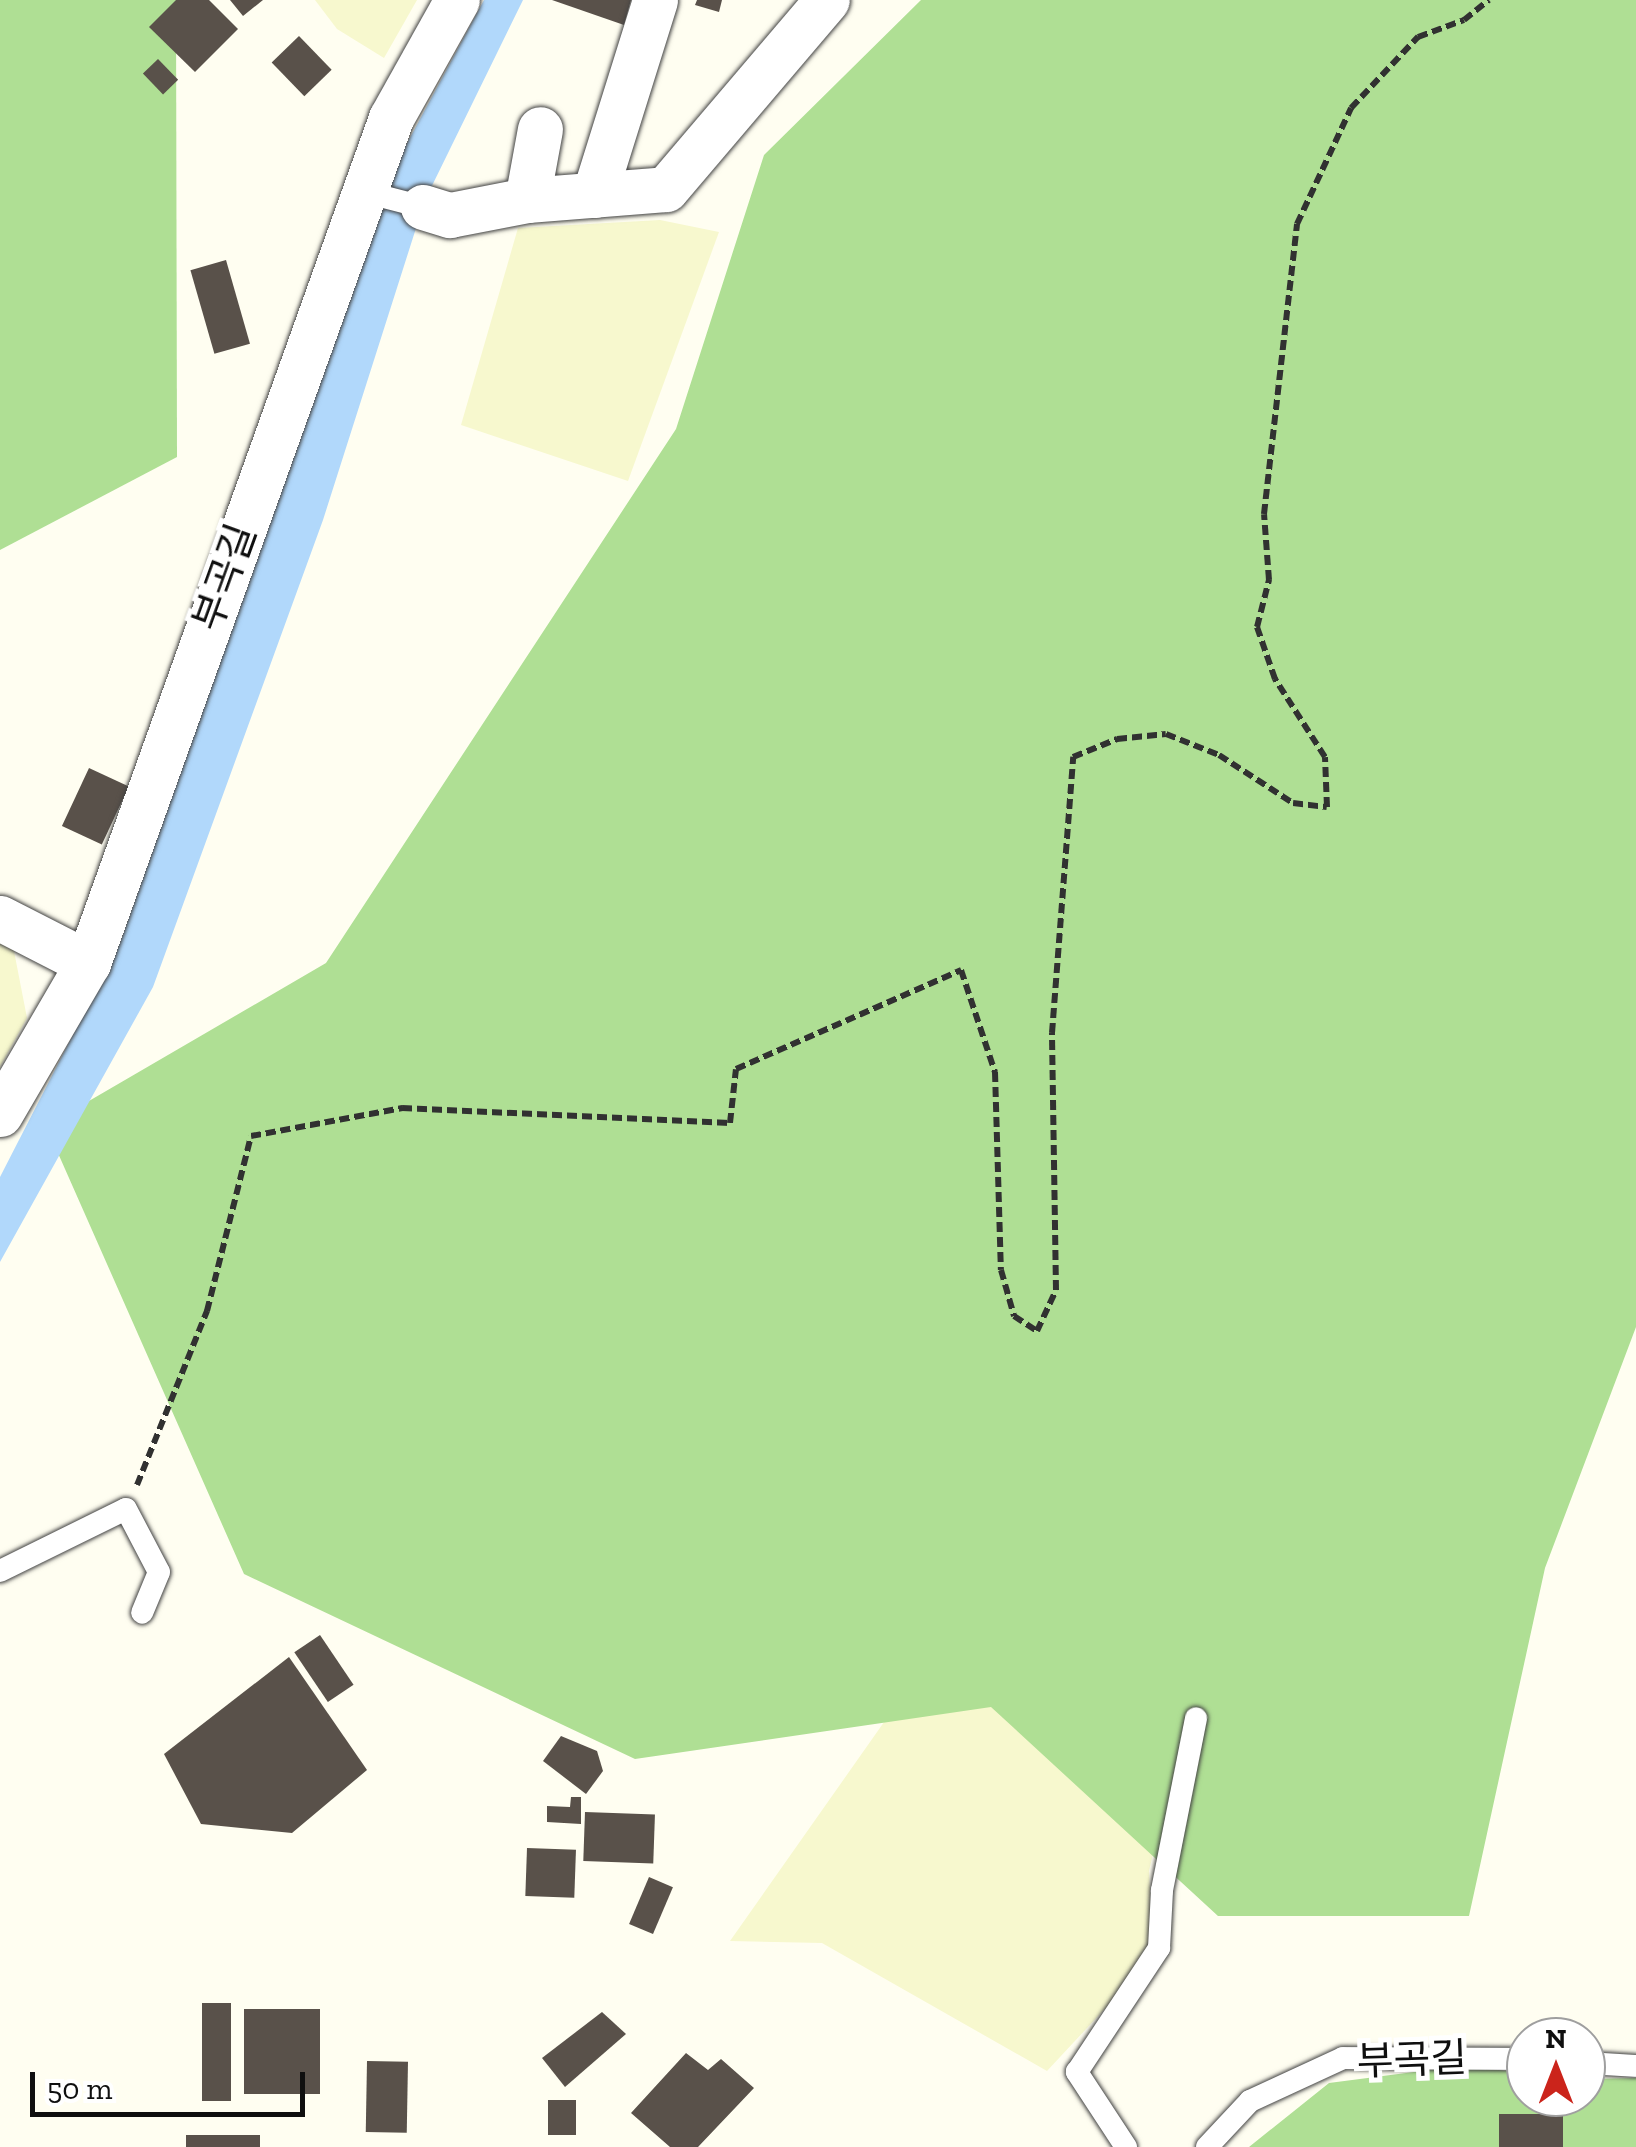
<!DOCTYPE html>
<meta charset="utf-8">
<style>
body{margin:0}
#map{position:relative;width:1636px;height:2147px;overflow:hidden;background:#fffef1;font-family:"Zilla Slab","Noto Sans KR",serif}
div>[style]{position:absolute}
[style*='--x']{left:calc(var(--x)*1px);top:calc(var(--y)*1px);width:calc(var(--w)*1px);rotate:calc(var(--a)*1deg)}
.farmland>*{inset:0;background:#f7f8ce}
.forest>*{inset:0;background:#afdf94}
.water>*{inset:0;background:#b1d8fb}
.building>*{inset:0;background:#59514a;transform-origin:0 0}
.path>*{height:6px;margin-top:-3px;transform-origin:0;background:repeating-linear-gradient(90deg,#313131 0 10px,transparent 0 15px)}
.roads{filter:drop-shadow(0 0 2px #424242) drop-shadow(0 0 2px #424242)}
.service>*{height:22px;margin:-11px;padding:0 11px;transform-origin:11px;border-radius:11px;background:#fff}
.minor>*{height:45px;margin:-22.5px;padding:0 22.5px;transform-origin:22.5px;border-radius:22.5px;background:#fff}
span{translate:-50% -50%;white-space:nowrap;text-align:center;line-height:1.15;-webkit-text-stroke:10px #fff;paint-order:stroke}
.street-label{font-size:40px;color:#0f0f0f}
.north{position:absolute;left:1506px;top:2017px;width:100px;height:100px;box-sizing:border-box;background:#fff;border:2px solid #9f9f9f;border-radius:50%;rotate:0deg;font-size:28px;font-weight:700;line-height:40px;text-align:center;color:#0f0f0f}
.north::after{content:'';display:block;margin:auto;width:35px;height:45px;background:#cb241b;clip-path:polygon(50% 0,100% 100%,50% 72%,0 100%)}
.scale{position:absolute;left:30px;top:2072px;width:275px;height:45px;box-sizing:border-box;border:5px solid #0f0f0f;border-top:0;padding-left:12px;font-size:30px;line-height:35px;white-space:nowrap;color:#0f0f0f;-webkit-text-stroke:8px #fff;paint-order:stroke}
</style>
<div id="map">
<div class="farmland">
<div style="clip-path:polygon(315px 0,417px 0,384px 58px,337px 29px)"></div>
<div style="clip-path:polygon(660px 220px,719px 232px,628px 481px,461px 425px,518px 228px)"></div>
<div style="clip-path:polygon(0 940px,13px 946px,27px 1018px,0 1067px)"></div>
<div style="clip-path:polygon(946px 1634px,1188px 1703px,1149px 1871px,1154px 1956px,1047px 2071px,822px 1943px,730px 1941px)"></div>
</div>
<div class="forest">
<div style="clip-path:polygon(0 0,176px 0,177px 457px,0 550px)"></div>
<div style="clip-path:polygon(921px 0,1636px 0,1636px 1327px,1545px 1568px,1469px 1916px,1218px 1916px,991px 1707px,635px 1759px,244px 1574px,46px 1126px,326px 963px,676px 429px,764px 155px)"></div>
<div style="clip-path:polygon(1460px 2066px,1526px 2073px,1526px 2097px,1586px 2097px,1586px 2079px,1636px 2078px,1636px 2147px,1249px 2147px,1329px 2083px)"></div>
</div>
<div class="water">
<div style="clip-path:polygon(484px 0,523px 0,425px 200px,323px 520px,153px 987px,0 1262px,0 1177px,120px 943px,392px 171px)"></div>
</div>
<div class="building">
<div style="clip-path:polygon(176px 0,209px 0,238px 29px,195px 72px,149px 27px)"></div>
<div style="clip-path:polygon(230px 0,263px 0,243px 16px)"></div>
<div style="clip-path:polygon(552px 0,631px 0,624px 25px)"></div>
<div style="clip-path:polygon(697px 0,722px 0,719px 12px,695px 5px)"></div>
<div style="left:299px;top:36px;width:47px;height:38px;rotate:46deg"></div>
<div style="left:158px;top:59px;width:29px;height:21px;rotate:46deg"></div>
<div style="left:226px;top:260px;width:87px;height:37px;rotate:74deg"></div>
<div style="left:89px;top:768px;width:44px;height:64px;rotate:25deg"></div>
<div style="left:320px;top:1635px;width:60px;height:31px;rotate:56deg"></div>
<div style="clip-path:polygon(289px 1657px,367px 1770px,292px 1833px,201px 1824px,164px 1754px)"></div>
<div style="clip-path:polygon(561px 1736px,597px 1751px,603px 1771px,586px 1794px,543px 1761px)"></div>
<div style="clip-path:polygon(571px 1797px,581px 1797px,581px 1824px,547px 1822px,547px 1806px,570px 1807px)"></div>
<div style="left:585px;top:1812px;width:70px;height:49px;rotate:2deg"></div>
<div style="left:527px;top:1848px;width:49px;height:48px;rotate:2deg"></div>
<div style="left:649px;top:1877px;width:26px;height:51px;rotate:23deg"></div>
<div style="left:202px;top:2003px;width:29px;height:98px"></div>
<div style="left:320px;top:2009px;width:85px;height:76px;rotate:90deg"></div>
<div style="clip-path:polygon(602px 2012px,626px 2034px,565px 2087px,542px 2058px)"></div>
<div style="clip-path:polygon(686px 2053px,708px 2070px,721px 2059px,754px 2088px,698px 2147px,670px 2147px,631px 2113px)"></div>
<div style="left:367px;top:2061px;width:41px;height:71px;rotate:1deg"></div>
<div style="left:548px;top:2100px;width:28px;height:35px"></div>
<div style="left:1499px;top:2114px;width:64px;height:33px"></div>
<div style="left:186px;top:2135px;width:74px;height:12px"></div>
</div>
<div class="path">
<div style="--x:137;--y:1485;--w:188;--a:-68.1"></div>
<div style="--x:207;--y:1311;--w:180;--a:-75.9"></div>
<div style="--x:251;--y:1136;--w:154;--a:-10.5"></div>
<div style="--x:402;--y:1108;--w:328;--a:2.6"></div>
<div style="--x:730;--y:1123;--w:54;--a:-83.7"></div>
<div style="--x:736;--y:1069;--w:246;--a:-23.7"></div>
<div style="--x:961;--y:970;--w:108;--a:71.6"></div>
<div style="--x:995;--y:1072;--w:198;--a:88.3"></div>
<div style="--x:1001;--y:1270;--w:48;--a:74.2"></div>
<div style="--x:1014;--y:1316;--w:27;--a:33"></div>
<div style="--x:1037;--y:1331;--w:45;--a:-65.1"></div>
<div style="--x:1056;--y:1290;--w:257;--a:-90.9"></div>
<div style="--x:1052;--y:1033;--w:277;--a:-85.6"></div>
<div style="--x:1073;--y:757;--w:48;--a:-22.2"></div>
<div style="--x:1117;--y:739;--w:49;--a:-5.8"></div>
<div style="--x:1166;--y:734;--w:57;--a:21.6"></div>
<div style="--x:1219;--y:755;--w:88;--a:33"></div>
<div style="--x:1293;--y:803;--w:34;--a:7"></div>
<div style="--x:1327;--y:807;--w:50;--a:-92.3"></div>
<div style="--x:1325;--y:757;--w:93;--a:-122.7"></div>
<div style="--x:1275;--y:679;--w:55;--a:-109.1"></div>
<div style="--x:1257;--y:627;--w:49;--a:-75.7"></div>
<div style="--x:1269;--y:580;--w:66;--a:-94.3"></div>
<div style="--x:1264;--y:514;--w:292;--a:-83.5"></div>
<div style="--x:1297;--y:224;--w:128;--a:-65"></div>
<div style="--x:1351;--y:108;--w:98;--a:-46.7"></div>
<div style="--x:1418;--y:37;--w:49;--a:-20.3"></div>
<div style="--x:1464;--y:20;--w:32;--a:-39"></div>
</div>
<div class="roads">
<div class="service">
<div style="--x:365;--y:192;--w:60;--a:14.5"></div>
<div style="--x:0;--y:1571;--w:140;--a:-26.2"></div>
<div style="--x:126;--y:1509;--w:71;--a:62.4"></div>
<div style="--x:159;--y:1572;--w:44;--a:112.5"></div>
<div style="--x:1586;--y:2063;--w:50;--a:3.4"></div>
<div style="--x:1126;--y:2147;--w:90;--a:-123.2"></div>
<div style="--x:1077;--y:2072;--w:149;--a:-56.5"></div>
<div style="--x:1159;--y:1948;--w:58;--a:-87"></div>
<div style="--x:1162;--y:1890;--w:175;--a:-78.8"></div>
<div style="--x:1207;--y:2147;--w:63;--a:-46.9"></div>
<div style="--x:1250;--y:2101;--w:102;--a:-24.8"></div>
<div style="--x:1343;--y:2058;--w:183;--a:0.3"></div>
</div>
<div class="minor">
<div style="--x:594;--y:195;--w:204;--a:-72.6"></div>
<div style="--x:527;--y:200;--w:72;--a:-79.6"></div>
<div style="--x:423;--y:207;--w:28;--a:17"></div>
<div style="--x:450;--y:215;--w:78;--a:-11"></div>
<div style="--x:527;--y:200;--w:139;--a:-4.5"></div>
<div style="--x:666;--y:189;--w:248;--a:-49.6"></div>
<div style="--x:0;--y:918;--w:99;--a:27.1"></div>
<div style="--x:0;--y:1114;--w:175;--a:-59.8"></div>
<div style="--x:88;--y:963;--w:898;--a:-70.27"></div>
<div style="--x:391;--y:118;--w:135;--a:-60.8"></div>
</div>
</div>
<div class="street-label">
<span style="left:224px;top:577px;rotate:-70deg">부곡길</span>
<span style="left:1412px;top:2059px;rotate:-2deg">부곡길</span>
</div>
<div class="north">N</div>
<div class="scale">50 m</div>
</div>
